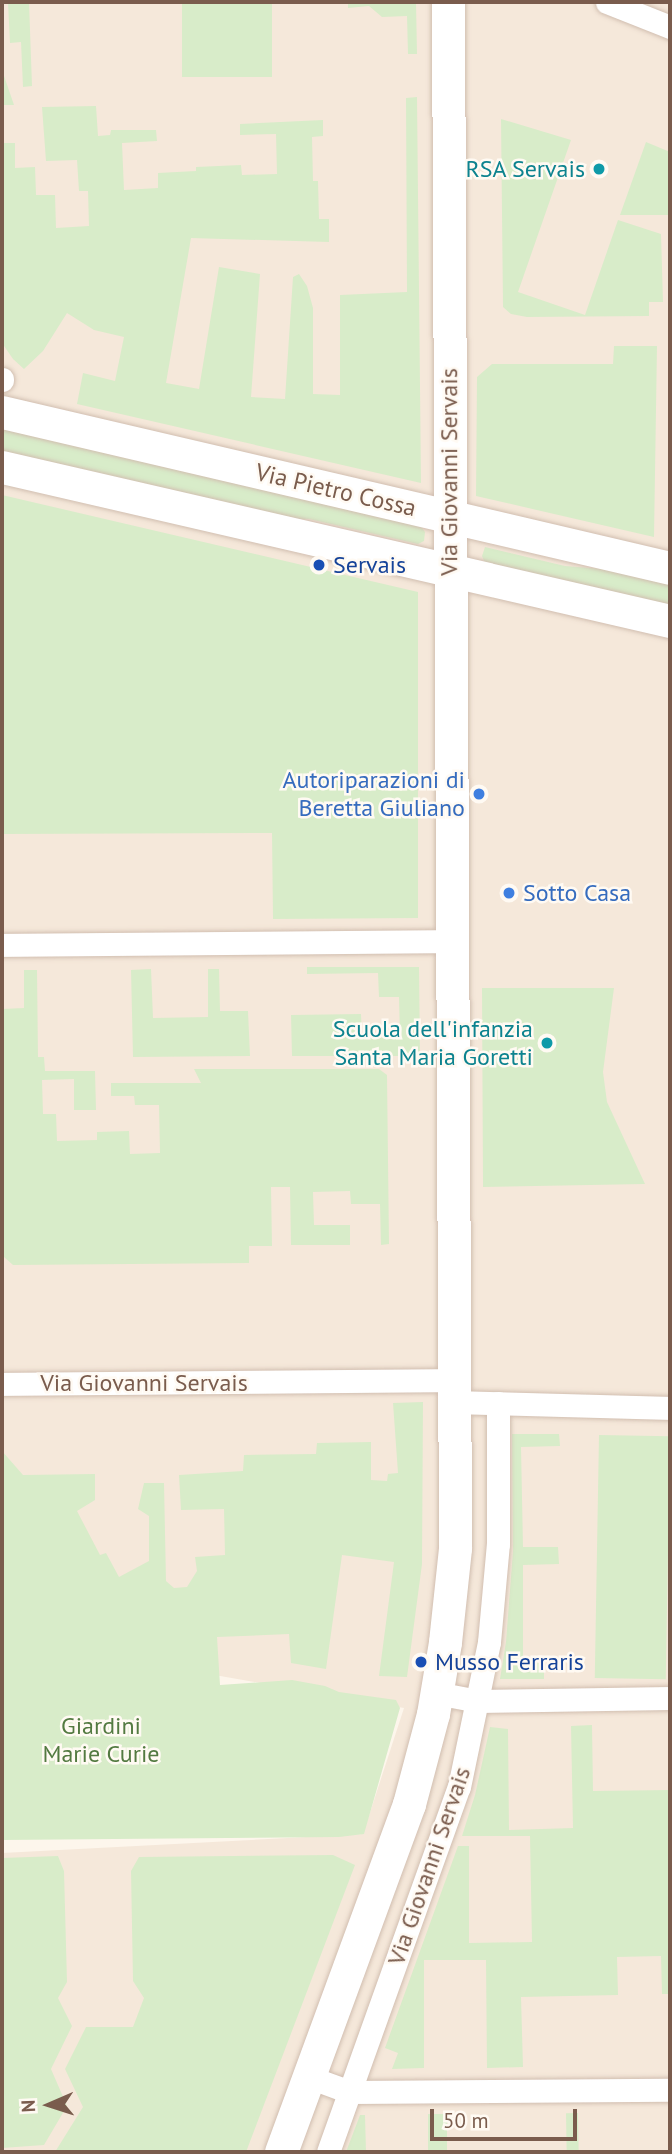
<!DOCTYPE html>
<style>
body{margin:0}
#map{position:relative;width:672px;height:2154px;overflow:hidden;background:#fdf6ec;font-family:"PT Sans",sans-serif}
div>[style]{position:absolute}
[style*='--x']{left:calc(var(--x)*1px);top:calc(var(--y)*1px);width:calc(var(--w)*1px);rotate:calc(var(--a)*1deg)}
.residential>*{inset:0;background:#f5e8da}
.green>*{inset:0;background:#d8ecc9;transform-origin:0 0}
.roads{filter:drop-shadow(0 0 2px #d1beb0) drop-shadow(0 0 2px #d1beb0)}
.street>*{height:23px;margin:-11.5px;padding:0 11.5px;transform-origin:11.5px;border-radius:11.5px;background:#fff}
.secondary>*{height:33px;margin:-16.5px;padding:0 16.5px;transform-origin:16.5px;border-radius:16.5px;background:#fff}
.dots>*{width:19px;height:19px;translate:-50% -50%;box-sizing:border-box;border:4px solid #fffaf3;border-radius:50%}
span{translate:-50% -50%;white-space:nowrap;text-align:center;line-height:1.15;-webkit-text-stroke:5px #fffaf3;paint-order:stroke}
.culture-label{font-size:24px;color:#0d838f}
.right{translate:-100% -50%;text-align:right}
.street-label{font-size:24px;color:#7a5c4d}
.transit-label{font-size:24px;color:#164399}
.left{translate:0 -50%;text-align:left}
.shop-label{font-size:24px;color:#366cbe}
.park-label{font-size:24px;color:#537a41}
.frame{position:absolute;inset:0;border:4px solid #7a5c4d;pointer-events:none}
.north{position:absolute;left:14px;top:2070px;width:70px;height:70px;-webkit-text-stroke:5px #fffaf3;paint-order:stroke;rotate:267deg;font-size:19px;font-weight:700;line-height:28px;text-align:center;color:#7a5c4d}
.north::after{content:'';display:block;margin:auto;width:24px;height:32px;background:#7a5c4d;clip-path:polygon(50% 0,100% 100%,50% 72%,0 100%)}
.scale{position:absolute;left:430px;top:2109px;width:147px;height:32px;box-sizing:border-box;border:4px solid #7a5c4d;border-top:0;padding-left:9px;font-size:21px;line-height:24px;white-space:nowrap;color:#7a5c4d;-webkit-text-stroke:5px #fffaf3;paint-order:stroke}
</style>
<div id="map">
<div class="residential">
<div style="clip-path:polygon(2px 2px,670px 2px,670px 2152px,2px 2152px,2px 1853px,363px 1834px,404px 1708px,117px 1658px,2px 1470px)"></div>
</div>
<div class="green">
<div style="clip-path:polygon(29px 2px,32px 86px,23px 87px,21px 42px,10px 43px,8px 3px)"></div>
<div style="left:182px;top:2px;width:90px;height:75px"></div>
<div style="clip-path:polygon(348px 2px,416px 2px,417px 54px,408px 54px,407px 16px,382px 17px,369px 6px,348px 8px)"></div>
<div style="clip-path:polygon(2px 70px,14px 105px,2px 105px)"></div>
<div style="clip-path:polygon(417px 97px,421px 483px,77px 404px,83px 373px,115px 381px,124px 337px,94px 330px,67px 313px,43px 351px,24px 369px,13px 359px,2px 343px,2px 143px,15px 143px,15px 168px,35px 167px,36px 195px,55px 195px,56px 228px,89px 226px,88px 191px,79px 191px,77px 160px,46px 161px,42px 107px,96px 106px,98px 136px,110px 135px,111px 130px,156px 130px,157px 141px,122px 143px,124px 190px,158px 188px,158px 173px,196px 171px,196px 167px,241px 165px,242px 175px,277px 174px,276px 134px,240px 135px,240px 124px,323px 120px,323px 136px,312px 137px,313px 181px,318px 181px,319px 219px,329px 219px,329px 242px,191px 238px,166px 383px,199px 389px,219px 267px,260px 274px,251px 397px,285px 399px,293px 277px,299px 274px,307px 286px,313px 308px,313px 394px,340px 395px,340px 295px,407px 292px,406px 98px)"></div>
<div style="clip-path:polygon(501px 119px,571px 140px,518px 292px,585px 315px,618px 220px,661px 234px,663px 302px,649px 302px,649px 316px,527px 317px,511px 314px,503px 307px)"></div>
<div style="clip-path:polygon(646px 142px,670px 152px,670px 215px,620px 215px)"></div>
<div style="clip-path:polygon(614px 346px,657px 346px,654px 537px,476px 496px,477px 377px,492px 364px,613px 364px)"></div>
<div style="clip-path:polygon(2px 428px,420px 525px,425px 532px,424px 541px,418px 544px,309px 519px,288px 519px,2px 453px)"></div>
<div style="clip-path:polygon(2px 495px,418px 592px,418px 918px,273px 919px,272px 833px,2px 834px)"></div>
<div style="clip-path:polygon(485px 547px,565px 566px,603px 569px,670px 584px,670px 606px,485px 563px,482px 556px)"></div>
<div style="clip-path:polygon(307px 967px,419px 967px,420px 1056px,292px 1056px,291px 1015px,361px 1014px,362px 1038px,400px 1037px,399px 997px,379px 997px,378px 973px,307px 974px)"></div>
<div style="clip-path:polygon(151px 969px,153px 1018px,208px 1017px,208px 969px,219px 969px,220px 1011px,248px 1011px,250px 1056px,133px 1057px,131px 970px)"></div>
<div style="clip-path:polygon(24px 970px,37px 970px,38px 1057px,44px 1057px,45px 1071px,95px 1071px,96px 1110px,74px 1110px,74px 1079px,42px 1080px,43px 1114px,56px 1114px,57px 1141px,97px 1140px,97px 1132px,129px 1131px,130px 1154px,160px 1153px,159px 1105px,135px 1105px,134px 1096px,111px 1096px,111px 1083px,201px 1083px,194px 1069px,379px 1069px,387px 1075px,389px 1244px,381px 1245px,380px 1204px,351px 1204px,350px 1191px,313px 1192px,314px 1225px,350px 1225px,350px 1245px,291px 1245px,290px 1187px,271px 1187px,272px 1246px,249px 1246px,249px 1263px,13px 1265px,4px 1257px,2px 1009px,24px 1008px)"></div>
<div style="clip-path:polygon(482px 988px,614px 988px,603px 1072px,607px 1102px,645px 1184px,483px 1187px)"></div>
<div style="clip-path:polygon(423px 1402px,422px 1564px,407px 1677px,379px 1676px,394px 1562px,342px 1555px,326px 1669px,291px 1663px,289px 1634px,217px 1637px,220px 1685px,292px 1680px,325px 1686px,339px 1692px,396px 1700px,400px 1708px,364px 1834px,339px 1837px,2px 1840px,2px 1451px,23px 1475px,95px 1474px,95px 1500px,77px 1511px,100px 1555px,106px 1553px,119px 1577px,149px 1561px,149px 1516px,138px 1509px,144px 1483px,164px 1483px,166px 1581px,174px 1588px,187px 1587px,197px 1571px,195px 1557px,225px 1555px,224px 1509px,181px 1510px,179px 1475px,243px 1471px,244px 1455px,316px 1454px,317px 1443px,371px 1442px,371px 1480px,387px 1481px,388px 1474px,398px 1473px,393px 1403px)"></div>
<div style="clip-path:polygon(512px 1434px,559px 1434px,560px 1446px,521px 1447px,523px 1547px,558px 1547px,559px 1564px,523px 1565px,523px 1663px,544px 1663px,544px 1679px,500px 1679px,506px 1642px,513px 1551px)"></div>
<div style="left:599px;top:1435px;width:71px;height:243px;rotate:1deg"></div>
<div style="clip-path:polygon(592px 1725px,593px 1791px,670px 1790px,670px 1994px,662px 1994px,661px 1956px,617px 1957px,618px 1995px,521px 1997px,523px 2067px,487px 2068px,486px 1960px,424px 1960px,424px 2068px,392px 2069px,398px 2053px,385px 2048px,458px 1846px,469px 1846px,469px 1943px,532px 1942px,530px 1836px,462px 1836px,475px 1795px,490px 1727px,508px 1729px,509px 1830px,573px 1828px,571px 1726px)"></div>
<div style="clip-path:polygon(333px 1855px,355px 1865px,246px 2152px,55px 2152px,83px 2107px,65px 2069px,86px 2027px,133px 2027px,144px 1998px,133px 1981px,131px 1871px,139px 1857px)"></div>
<div style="clip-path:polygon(58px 1856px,64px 1871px,67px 1982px,58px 1998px,72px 2026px,51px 2069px,67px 2106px,44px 2145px,2px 2148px,2px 1858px)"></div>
<div style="left:578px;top:2113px;width:39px;height:12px;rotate:89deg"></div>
<div style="left:428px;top:2114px;width:19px;height:38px"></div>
<div style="clip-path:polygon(360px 2115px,365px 2115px,366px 2152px,346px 2152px)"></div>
</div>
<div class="roads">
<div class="street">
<div style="--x:607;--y:2;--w:68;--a:21.6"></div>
<div style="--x:2;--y:379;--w:1;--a:90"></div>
<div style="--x:2;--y:945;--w:450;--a:-0.5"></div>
<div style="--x:2;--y:1384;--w:453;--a:-0.5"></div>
<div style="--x:455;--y:1402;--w:215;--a:1.6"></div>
<div style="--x:436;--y:1693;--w:43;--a:10.8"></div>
<div style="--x:478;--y:1701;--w:192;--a:-0.9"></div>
<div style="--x:309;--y:2077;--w:44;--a:20.1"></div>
<div style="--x:350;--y:2092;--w:320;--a:-0.4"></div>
<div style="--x:328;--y:2152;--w:388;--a:-70.3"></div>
<div style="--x:459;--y:1787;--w:148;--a:-78.3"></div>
<div style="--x:489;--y:1642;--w:98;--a:-84.8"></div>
<div style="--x:498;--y:1544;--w:141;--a:-90"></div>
</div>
<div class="secondary">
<div style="--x:2;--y:412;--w:686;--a:13.14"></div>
<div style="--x:2;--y:467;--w:686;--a:12.98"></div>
<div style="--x:281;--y:2152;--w:371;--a:-69.8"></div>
<div style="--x:409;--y:1804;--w:93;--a:-75.1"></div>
<div style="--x:433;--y:1714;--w:73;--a:-80.5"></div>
<div style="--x:445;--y:1642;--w:95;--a:-83.9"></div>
<div style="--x:455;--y:1548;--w:1546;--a:-90.26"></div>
</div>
</div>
<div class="dots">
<div style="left:599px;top:169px;background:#0f9aa8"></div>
<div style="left:319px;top:565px;background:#1a4fb4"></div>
<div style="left:479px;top:794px;background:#3f7fe0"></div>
<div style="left:509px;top:893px;background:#3f7fe0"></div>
<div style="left:547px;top:1043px;background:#0f9aa8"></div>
<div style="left:421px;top:1662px;background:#1a4fb4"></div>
</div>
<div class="culture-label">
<span class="right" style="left:585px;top:169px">RSA Servais</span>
<span class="right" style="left:533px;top:1043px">Scuola dell'infanzia<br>Santa Maria Goretti</span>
</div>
<div class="street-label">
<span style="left:449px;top:472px;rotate:-90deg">Via Giovanni Servais</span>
<span style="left:336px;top:490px;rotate:13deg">Via Pietro Cossa</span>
<span style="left:144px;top:1383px">Via Giovanni Servais</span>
<span style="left:429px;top:1866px;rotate:-71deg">Via Giovanni Servais</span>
</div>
<div class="transit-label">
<span class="left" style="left:333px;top:565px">Servais</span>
<span class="left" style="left:435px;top:1662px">Musso Ferraris</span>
</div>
<div class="shop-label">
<span class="right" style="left:465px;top:794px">Autoriparazioni di<br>Beretta Giuliano</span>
<span class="left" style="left:523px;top:893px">Sotto Casa</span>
</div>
<div class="park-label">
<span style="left:101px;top:1740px">Giardini<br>Marie Curie</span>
</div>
<div class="frame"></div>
<div class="north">N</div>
<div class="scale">50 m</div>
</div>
